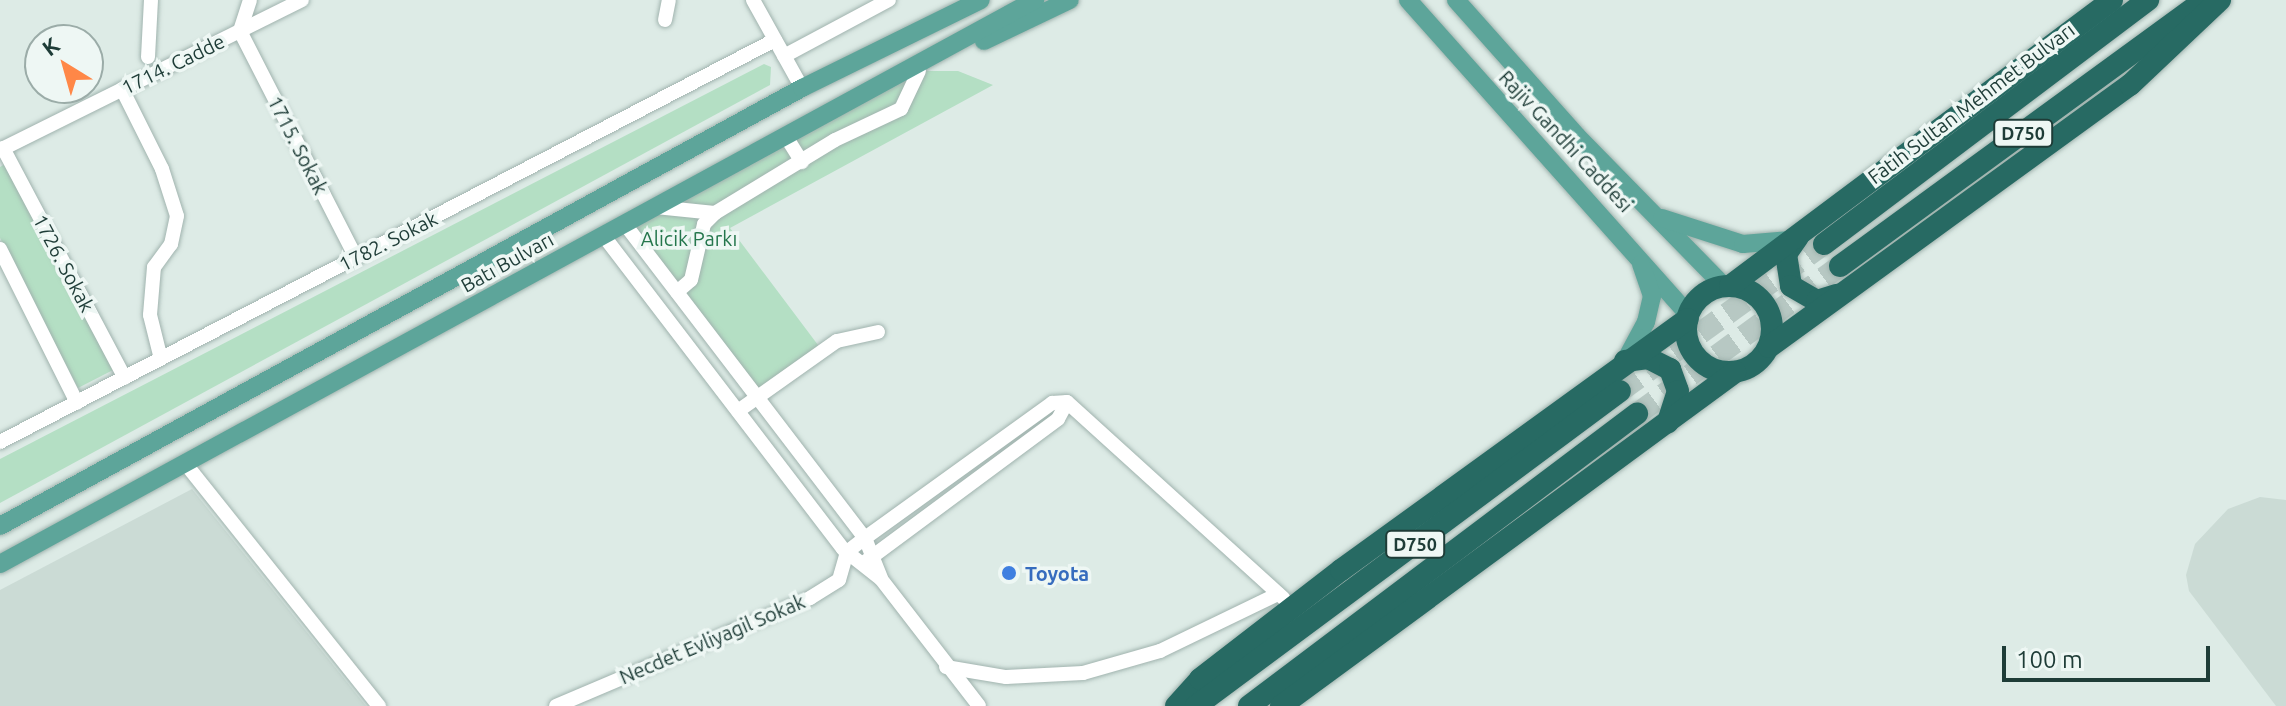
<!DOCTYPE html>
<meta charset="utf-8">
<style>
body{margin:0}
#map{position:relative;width:2286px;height:706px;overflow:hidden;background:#ddebe6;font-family:Ubuntu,sans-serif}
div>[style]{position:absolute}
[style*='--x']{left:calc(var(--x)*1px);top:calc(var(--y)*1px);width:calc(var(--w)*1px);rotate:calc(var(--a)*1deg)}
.built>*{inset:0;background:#cbdbd5}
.green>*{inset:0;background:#b4dfc4}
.highway-tunnel>*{height:22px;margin-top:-11px;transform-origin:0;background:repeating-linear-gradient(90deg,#b7c8c3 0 22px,transparent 0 33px)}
.roads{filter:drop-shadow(0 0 2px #a0b3ae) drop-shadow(0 0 2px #a0b3ae)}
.minor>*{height:14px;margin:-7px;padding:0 7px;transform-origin:7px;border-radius:7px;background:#fff}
.major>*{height:18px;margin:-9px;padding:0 9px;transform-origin:9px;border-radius:9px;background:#5da59a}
.highway>*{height:22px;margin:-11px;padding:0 11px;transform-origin:11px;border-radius:11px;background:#276a63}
.highway>.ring{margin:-11px;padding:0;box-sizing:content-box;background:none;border:22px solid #276a63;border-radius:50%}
.dots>*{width:22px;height:22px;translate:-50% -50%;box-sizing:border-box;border:4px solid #eef7f4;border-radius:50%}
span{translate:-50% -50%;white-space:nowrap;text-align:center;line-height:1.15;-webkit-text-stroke:7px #eef7f4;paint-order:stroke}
.shield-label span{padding:2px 6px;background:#eef7f4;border:2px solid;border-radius:6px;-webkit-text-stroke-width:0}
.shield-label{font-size:18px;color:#1e3c37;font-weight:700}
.street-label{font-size:20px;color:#1e3c37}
.park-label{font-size:20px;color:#24764c}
.shop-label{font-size:20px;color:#366cbe;font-weight:700}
.left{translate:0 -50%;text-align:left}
.north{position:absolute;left:24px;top:24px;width:80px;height:80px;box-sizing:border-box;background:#eef7f4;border:2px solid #9baca8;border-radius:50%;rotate:323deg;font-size:22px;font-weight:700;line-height:32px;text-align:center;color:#1e3c37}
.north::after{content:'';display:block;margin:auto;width:28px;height:36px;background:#ff8747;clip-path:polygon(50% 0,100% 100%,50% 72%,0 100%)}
.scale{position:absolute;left:2002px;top:646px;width:208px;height:36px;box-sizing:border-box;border:4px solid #1e3c37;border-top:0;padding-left:10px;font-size:24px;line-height:28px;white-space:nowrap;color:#1e3c37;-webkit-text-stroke:6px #eef7f4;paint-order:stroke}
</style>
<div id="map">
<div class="built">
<div style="clip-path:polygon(192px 489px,366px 706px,0 706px,0 590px)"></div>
<div style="clip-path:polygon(2260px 497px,2286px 500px,2286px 706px,2276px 706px,2189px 591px,2186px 575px,2195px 544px,2228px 509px)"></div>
</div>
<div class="green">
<div style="clip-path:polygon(764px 64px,771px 67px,770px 85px,0 503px,0 459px)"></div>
<div style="clip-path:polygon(919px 71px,958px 71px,993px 85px,730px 228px,821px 349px,757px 397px,624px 223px)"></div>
<div style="clip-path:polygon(5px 164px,113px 370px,78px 388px,0 238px,0 167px)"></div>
</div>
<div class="highway-tunnel">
<div style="--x:1620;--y:391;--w:251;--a:-35.8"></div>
<div style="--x:1637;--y:414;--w:251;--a:-36.1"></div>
</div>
<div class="roads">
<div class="minor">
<div style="--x:250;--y:0;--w:33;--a:108"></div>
<div style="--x:240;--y:31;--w:255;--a:62.9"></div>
<div style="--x:753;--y:0;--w:101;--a:60.9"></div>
<div style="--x:665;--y:20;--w:20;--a:-79"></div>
<div style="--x:784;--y:56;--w:119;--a:-28.1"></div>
<div style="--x:148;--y:57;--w:57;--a:-87"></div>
<div style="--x:122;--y:89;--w:89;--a:63.4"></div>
<div style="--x:162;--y:169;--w:49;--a:72.3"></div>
<div style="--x:177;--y:216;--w:29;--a:102"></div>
<div style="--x:171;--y:244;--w:29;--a:126"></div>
<div style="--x:154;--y:267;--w:48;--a:94.8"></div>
<div style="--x:150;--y:315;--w:45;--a:76"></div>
<div style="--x:785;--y:135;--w:32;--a:58"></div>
<div style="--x:3;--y:148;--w:260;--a:62.1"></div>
<div style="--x:0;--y:150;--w:337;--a:-26.4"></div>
<div style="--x:656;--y:207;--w:59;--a:5.8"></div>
<div style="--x:624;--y:223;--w:397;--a:52.6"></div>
<div style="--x:865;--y:538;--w:43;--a:68.2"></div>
<div style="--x:603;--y:235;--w:395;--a:52.6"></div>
<div style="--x:843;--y:549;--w:48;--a:38.3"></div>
<div style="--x:881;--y:579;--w:160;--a:52.3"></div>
<div style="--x:0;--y:249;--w:172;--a:63.4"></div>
<div style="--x:677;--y:292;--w:18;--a:-41"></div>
<div style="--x:691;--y:280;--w:57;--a:-76.9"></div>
<div style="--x:704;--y:224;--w:16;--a:-45"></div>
<div style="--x:715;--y:213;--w:140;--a:-31.3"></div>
<div style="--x:835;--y:140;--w:73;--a:-25.2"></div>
<div style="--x:901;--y:109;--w:42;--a:-64.7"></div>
<div style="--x:1067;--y:402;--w:292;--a:42.2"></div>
<div style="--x:738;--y:411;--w:121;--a:-35.3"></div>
<div style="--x:837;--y:341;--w:42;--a:-12.4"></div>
<div style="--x:0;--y:442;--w:873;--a:-27.42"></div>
<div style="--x:185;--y:463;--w:311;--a:51.4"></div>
<div style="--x:865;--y:562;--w:240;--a:-36.5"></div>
<div style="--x:1058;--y:419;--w:19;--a:-62"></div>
<div style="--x:946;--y:667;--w:61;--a:9.5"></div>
<div style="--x:1006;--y:677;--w:77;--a:-3"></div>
<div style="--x:1083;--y:673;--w:80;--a:-15.9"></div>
<div style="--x:1160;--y:651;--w:131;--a:-25.8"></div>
<div style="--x:556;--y:706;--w:276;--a:-23"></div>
<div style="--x:810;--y:598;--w:34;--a:-32"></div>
<div style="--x:839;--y:580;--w:29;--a:-74"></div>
<div style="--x:847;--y:552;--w:23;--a:-38"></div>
<div style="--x:865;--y:538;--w:231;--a:-35.8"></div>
<div style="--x:1052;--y:403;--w:15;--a:-4"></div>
</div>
<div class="major">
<div style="--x:1408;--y:0;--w:422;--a:48.3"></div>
<div style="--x:1456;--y:0;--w:182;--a:48.3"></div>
<div style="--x:1577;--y:136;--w:210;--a:45.6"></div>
<div style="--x:984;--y:41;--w:95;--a:-25.5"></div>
<div style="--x:1662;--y:218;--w:85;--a:17.8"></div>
<div style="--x:1743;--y:244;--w:47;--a:-4.9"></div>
<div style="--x:1625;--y:361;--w:44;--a:-61.7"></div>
<div style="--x:1646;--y:322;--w:27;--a:-77"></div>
<div style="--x:1652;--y:296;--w:34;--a:-109"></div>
<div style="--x:0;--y:526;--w:914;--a:-28.64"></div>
<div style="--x:802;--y:88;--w:199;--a:-26.2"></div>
<div style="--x:0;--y:564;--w:1179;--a:-28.59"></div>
</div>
<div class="highway">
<div style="--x:1798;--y:237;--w:21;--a:125"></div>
<div style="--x:1786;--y:254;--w:32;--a:81"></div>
<div style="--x:1791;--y:286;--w:30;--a:30"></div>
<div style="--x:1817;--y:301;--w:21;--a:-17"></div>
<div style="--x:1824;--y:244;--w:406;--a:-37"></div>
<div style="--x:1840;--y:266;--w:452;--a:-36.1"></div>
<div class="ring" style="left:1686px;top:286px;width:64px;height:64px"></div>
<div style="--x:1730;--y:286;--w:477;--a:-36.8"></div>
<div style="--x:1769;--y:347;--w:446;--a:-36"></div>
<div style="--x:2130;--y:85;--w:124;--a:-43.4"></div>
<div style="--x:1625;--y:361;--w:23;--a:-7"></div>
<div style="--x:1648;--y:358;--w:25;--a:27"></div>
<div style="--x:1670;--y:369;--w:23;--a:70"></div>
<div style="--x:1678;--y:391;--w:33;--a:108"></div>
<div style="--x:1176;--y:706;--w:36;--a:-48"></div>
<div style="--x:1200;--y:679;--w:178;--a:-37.7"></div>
<div style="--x:1341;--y:570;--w:428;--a:-35.9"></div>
<div style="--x:1196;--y:706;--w:528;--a:-36.61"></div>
<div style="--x:1249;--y:706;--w:486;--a:-37"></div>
<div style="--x:1281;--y:706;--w:564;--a:-36.34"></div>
</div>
</div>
<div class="dots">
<div style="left:1009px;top:573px;background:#3f7fe0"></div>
</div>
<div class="shield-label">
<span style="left:2023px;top:133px">D750</span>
<span style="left:1415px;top:544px">D750</span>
</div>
<div class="street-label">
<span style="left:173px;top:64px;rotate:-26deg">1714. Cadde</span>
<span style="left:1971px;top:103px;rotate:-37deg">Fatih Sultan Mehmet Bulvarı</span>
<span style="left:1566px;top:141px;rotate:47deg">Rajiv Gandhi Caddesi</span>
<span style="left:298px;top:145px;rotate:63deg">1715. Sokak</span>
<span style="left:388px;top:241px;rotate:-27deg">1782. Sokak</span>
<span style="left:507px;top:262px;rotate:-29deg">Batı Bulvarı</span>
<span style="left:64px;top:263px;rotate:62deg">1726. Sokak</span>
<span style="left:712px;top:639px;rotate:-23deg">Necdet Evliyagil Sokak</span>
</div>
<div class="park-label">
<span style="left:689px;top:238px">Alicik Parkı</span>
</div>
<div class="shop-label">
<span class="left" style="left:1025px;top:573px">Toyota</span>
</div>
<div class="north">K</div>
<div class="scale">100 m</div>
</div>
